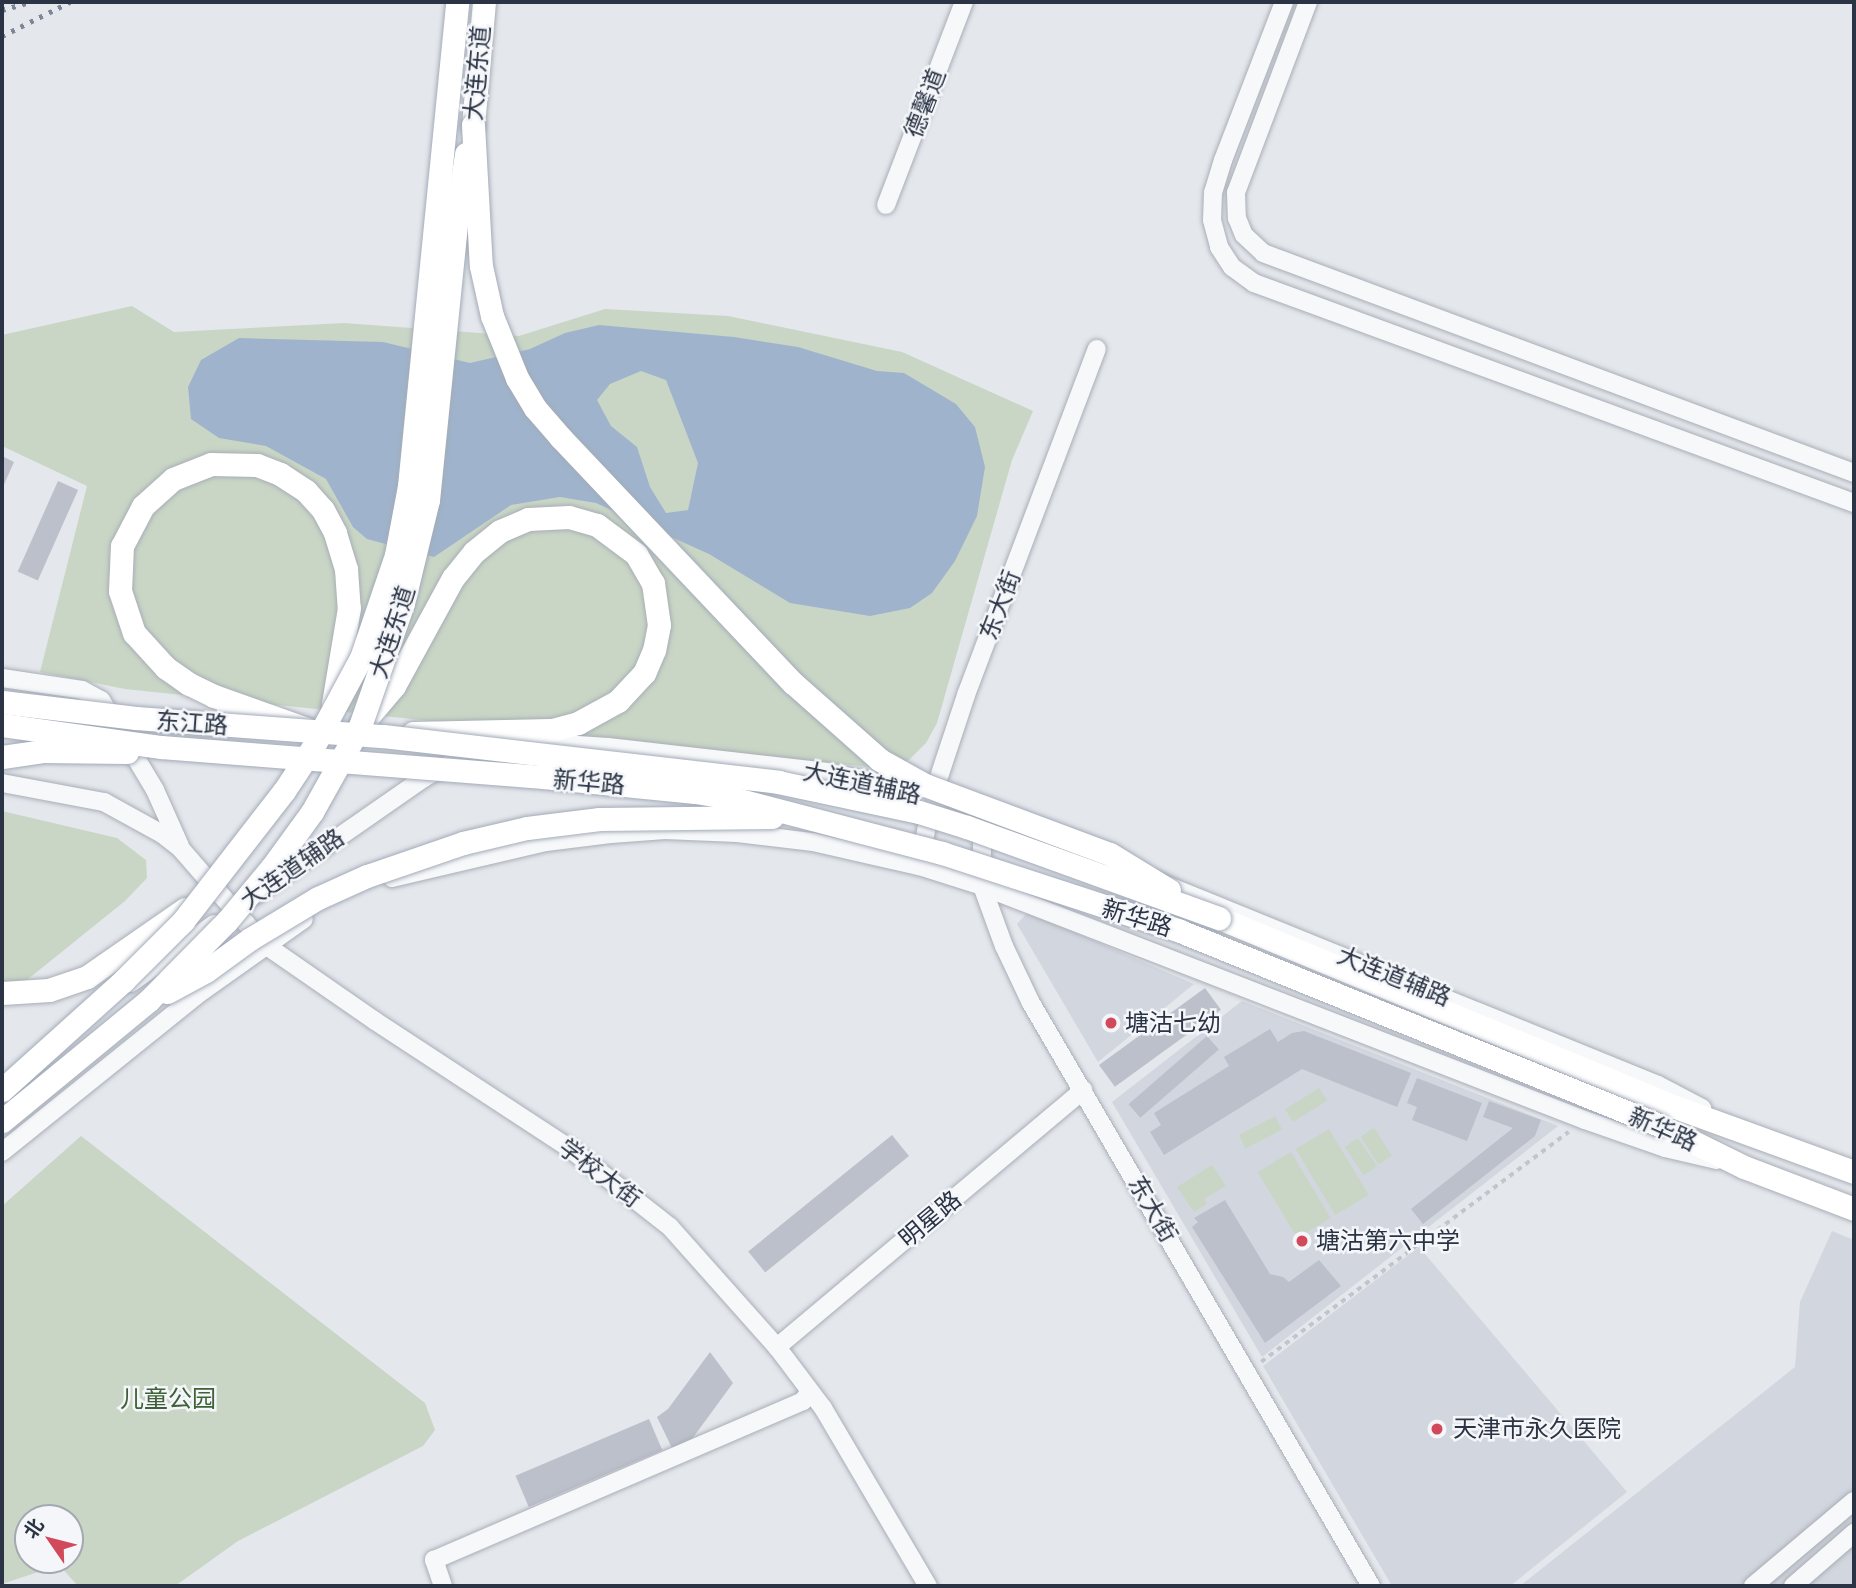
<!DOCTYPE html>
<meta charset="utf-8">
<style>
body{margin:0}
#map{position:relative;width:1856px;height:1588px;overflow:hidden;background:#e4e7ec;font-family:Mulish,"Noto Sans SC",sans-serif}
div>[style]{position:absolute}
[style*='--x']{left:calc(var(--x)*1px);top:calc(var(--y)*1px);width:calc(var(--w)*1px);rotate:calc(var(--a)*1deg)}
.built>*{inset:0;background:#d2d6de}
.green>*{inset:0;background:#c9d6c5;transform-origin:0 0}
.water>*{inset:0;background:#9fb4cc}
.building>*{inset:0;background:#bbc0ca;transform-origin:0 0}
.path>*{height:3.5px;margin-top:-1.75px;transform-origin:0;background:repeating-linear-gradient(90deg,#c2c5cb 0 5px,transparent 0 10px)}
.roads{filter:drop-shadow(0 0 2px #a9aeb7) drop-shadow(0 0 2px #a9aeb7)}
.minor>*{height:18px;margin:-9px;padding:0 9px;transform-origin:9px;border-radius:9px;background:#f7f8fa}
.major>*{height:23px;margin:-11.5px;padding:0 11.5px;transform-origin:11.5px;border-radius:11.5px;background:#fff}
.rail>*{height:5px;margin-top:-2.5px;transform-origin:0;background:repeating-linear-gradient(90deg,#7d8696 0 3.5px,transparent 0 10.5px)}
.bridges{filter:drop-shadow(0 0 2px #a3abb8) drop-shadow(0 0 2px #a3abb8)}
.major-bridge>*{height:23px;margin:-11.5px;padding:0 11.5px;transform-origin:11.5px;border-radius:11.5px;background:#fff}
.dots>*{width:19px;height:19px;translate:-50% -50%;box-sizing:border-box;border:4px solid #f4f6f9;border-radius:50%}
span{translate:-50% -50%;white-space:nowrap;text-align:center;line-height:1.15;-webkit-text-stroke:5px #f4f6f9;paint-order:stroke}
.street-label{font-size:24px;color:#2b3445}
.poi-label{font-size:24px;color:#2b3445}
.left{translate:0 -50%;text-align:left}
.park-label{font-size:24px;color:#3f6138}
.frame{position:absolute;inset:0;border:4px solid #2b3445;pointer-events:none}
.north{position:absolute;left:14px;top:1504px;width:70px;height:70px;box-sizing:border-box;background:#f4f6f9;border:2px solid #a4a8b1;border-radius:50%;rotate:305deg;font-size:19px;font-weight:700;line-height:28px;text-align:center;color:#2b3445}
.north::after{content:'';display:block;margin:auto;width:24px;height:32px;background:#d1495b;clip-path:polygon(50% 0,100% 100%,50% 72%,0 100%)}
</style>
<div id="map">
<div class="built">
<div style="clip-path:polygon(1028px 912px,1194px 984px,1098px 1062px,1017px 924px)"></div>
<div style="clip-path:polygon(1242px 1001px,1558px 1126px,1262px 1357px,1112px 1102px)"></div>
<div style="clip-path:polygon(1832px 1231px,1854px 1240px,1854px 1586px,1520px 1586px,1795px 1367px,1800px 1302px)"></div>
<div style="clip-path:polygon(1419px 1247px,1627px 1492px,1510px 1586px,1392px 1586px,1263px 1366px)"></div>
</div>
<div class="green">
<div style="clip-path:polygon(132px 306px,174px 332px,344px 323px,519px 336px,605px 309px,728px 316px,902px 352px,1033px 411px,1012px 460px,937px 723px,926px 743px,909px 760px,879px 768px,125px 689px,40px 672px,87px 486px,2px 446px,2px 335px)"></div>
<div style="clip-path:polygon(2px 811px,117px 838px,146px 860px,147px 878px,125px 901px,2px 1000px)"></div>
<div style="left:1319px;top:1088px;width:15px;height:40px;rotate:58deg"></div>
<div style="left:1275px;top:1116px;width:15px;height:41px;rotate:62deg"></div>
<div style="left:1374px;top:1128px;width:33px;height:16px;rotate:57deg"></div>
<div style="left:1329px;top:1129px;width:77px;height:39px;rotate:59deg"></div>
<div style="clip-path:polygon(evenodd,81px 1136px,425px 1403px,435px 1430px,423px 1446px,238px 1541px,175px 1586px,78px 1586px,59px 1565px,2px 1584px,2px 1206px,81px 1136px,28px 1518px,70px 1518px,70px 1560px,28px 1560px,28px 1518px)"></div>
<div style="left:1358px;top:1138px;width:34px;height:16px;rotate:56deg"></div>
<div style="left:1291px;top:1152px;width:77px;height:39px;rotate:59deg"></div>
<div style="clip-path:polygon(1212px 1165px,1226px 1186px,1204px 1199px,1207px 1204px,1194px 1212px,1177px 1187px)"></div>
</div>
<div class="water">
<div style="clip-path:polygon(evenodd,599px 325px,734px 337px,798px 347px,877px 371px,904px 373px,956px 404px,975px 427px,985px 467px,977px 516px,955px 561px,932px 593px,910px 608px,870px 616px,790px 603px,709px 554px,596px 503px,560px 497px,511px 505px,434px 557px,367px 539px,353px 527px,326px 479px,266px 446px,219px 438px,191px 419px,188px 387px,201px 360px,239px 338px,383px 342px,470px 363px,530px 349px,565px 333px,599px 325px,641px 371px,666px 380px,698px 463px,688px 510px,666px 513px,650px 487px,637px 447px,611px 426px,597px 400px,610px 384px,641px 371px)"></div>
</div>
<div class="building">
<div style="clip-path:polygon(2px 456px,14px 462px,2px 489px)"></div>
<div style="left:58px;top:481px;width:22px;height:99px;rotate:24deg"></div>
<div style="left:1205px;top:988px;width:27px;height:131px;rotate:54deg"></div>
<div style="clip-path:polygon(1270px 1029px,1278px 1042px,1292px 1033px,1304px 1031px,1411px 1073px,1397px 1107px,1302px 1069px,1164px 1155px,1150px 1132px,1161px 1125px,1154px 1113px,1229px 1066px,1224px 1057px)"></div>
<div style="left:1207px;top:1036px;width:18px;height:104px;rotate:49deg"></div>
<div style="clip-path:polygon(1417px 1078px,1482px 1103px,1467px 1141px,1412px 1120px,1417px 1107px,1407px 1103px)"></div>
<div style="clip-path:polygon(1489px 1101px,1541px 1120px,1535px 1136px,1423px 1224px,1411px 1209px,1513px 1128px,1483px 1117px)"></div>
<div style="left:892px;top:1135px;width:27px;height:185px;rotate:51deg"></div>
<div style="clip-path:polygon(1225px 1200px,1270px 1274px,1283px 1277px,1289px 1282px,1319px 1260px,1341px 1286px,1265px 1343px,1192px 1227px,1198px 1222px,1194px 1218px)"></div>
<div style="clip-path:polygon(710px 1352px,733px 1383px,692px 1439px,672px 1448px,657px 1417px,668px 1409px)"></div>
<div style="left:649px;top:1419px;width:34px;height:145px;rotate:67deg"></div>
</div>
<div class="path">
<div style="--x:1261;--y:1362;--w:384;--a:-36.8"></div>
</div>
<div class="roads">
<div class="minor">
<div style="--x:1284;--y:2;--w:169;--a:111.1"></div>
<div style="--x:1223;--y:160;--w:34;--a:107"></div>
<div style="--x:1213;--y:192;--w:28;--a:92"></div>
<div style="--x:1212;--y:220;--w:28;--a:75"></div>
<div style="--x:1219;--y:247;--w:24;--a:57"></div>
<div style="--x:1232;--y:267;--w:27;--a:36"></div>
<div style="--x:1254;--y:283;--w:639;--a:20.14"></div>
<div style="--x:1308;--y:2;--w:204;--a:110.7"></div>
<div style="--x:1236;--y:193;--w:25;--a:88"></div>
<div style="--x:1237;--y:218;--w:18;--a:68"></div>
<div style="--x:1244;--y:235;--w:26;--a:43"></div>
<div style="--x:1263;--y:253;--w:631;--a:20.42"></div>
<div style="--x:886;--y:205;--w:217;--a:-69"></div>
<div style="--x:2;--y:678;--w:81;--a:8.5"></div>
<div style="--x:82;--y:690;--w:21;--a:28"></div>
<div style="--x:101;--y:700;--w:105;--a:59"></div>
<div style="--x:155;--y:790;--w:61;--a:65.9"></div>
<div style="--x:525;--y:746;--w:22;--a:-8"></div>
<div style="--x:547;--y:743;--w:61;--a:3.8"></div>
<div style="--x:608;--y:747;--w:219;--a:6.5"></div>
<div style="--x:826;--y:772;--w:56;--a:11.3"></div>
<div style="--x:881;--y:783;--w:61;--a:17.2"></div>
<div style="--x:2;--y:783;--w:104;--a:10.6"></div>
<div style="--x:104;--y:802;--w:66;--a:28.9"></div>
<div style="--x:162;--y:834;--w:24;--a:38"></div>
<div style="--x:181;--y:849;--w:126;--a:48.9"></div>
<div style="--x:264;--y:944;--w:135;--a:34.7"></div>
<div style="--x:375;--y:1021;--w:232;--a:33.2"></div>
<div style="--x:569;--y:1148;--w:128;--a:38"></div>
<div style="--x:670;--y:1227;--w:161;--a:48.3"></div>
<div style="--x:777;--y:1347;--w:76;--a:53"></div>
<div style="--x:823;--y:1408;--w:207;--a:59.5"></div>
<div style="--x:982;--y:821;--w:65;--a:90"></div>
<div style="--x:982;--y:886;--w:64;--a:69.9"></div>
<div style="--x:1004;--y:946;--w:63;--a:64.7"></div>
<div style="--x:1031;--y:1003;--w:675;--a:59.75"></div>
<div style="--x:921;--y:858;--w:61;--a:-79.6"></div>
<div style="--x:932;--y:798;--w:108;--a:-71.7"></div>
<div style="--x:966;--y:695;--w:370;--a:-69.3"></div>
<div style="--x:392;--y:878;--w:158;--a:-13.2"></div>
<div style="--x:546;--y:842;--w:65;--a:-7"></div>
<div style="--x:611;--y:834;--w:54;--a:-4.2"></div>
<div style="--x:665;--y:830;--w:72;--a:2.4"></div>
<div style="--x:737;--y:833;--w:77;--a:6.8"></div>
<div style="--x:813;--y:842;--w:109;--a:12.8"></div>
<div style="--x:919;--y:866;--w:66;--a:17.6"></div>
<div style="--x:982;--y:886;--w:647;--a:21.21"></div>
<div style="--x:1585;--y:1120;--w:85;--a:19.3"></div>
<div style="--x:1665;--y:1148;--w:53;--a:13"></div>
<div style="--x:1159;--y:882;--w:539;--a:22.14"></div>
<div style="--x:1658;--y:1085;--w:50;--a:27.6"></div>
<div style="--x:257;--y:894;--w:203;--a:-34.8"></div>
<div style="--x:424;--y:778;--w:48;--a:-29.7"></div>
<div style="--x:466;--y:754;--w:17;--a:-13"></div>
<div style="--x:131;--y:983;--w:102;--a:-35.4"></div>
<div style="--x:2;--y:1152;--w:250;--a:-38.8"></div>
<div style="--x:197;--y:995;--w:131;--a:-35.4"></div>
<div style="--x:777;--y:1347;--w:400;--a:-40"></div>
<div style="--x:443;--y:1586;--w:28;--a:-109"></div>
<div style="--x:434;--y:1560;--w:402;--a:-23.3"></div>
<div style="--x:803;--y:1401;--w:12;--a:-55"></div>
<div style="--x:1753;--y:1586;--w:132;--a:-40.1"></div>
<div style="--x:1793;--y:1586;--w:81;--a:-41"></div>
</div>
<div class="major">
<div style="--x:473;--y:125;--w:123;--a:-84.9"></div>
<div style="--x:360;--y:726;--w:52;--a:-49.6"></div>
<div style="--x:394;--y:686;--w:123;--a:-61.4"></div>
<div style="--x:453;--y:578;--w:33;--a:-51"></div>
<div style="--x:474;--y:552;--w:33;--a:-39"></div>
<div style="--x:500;--y:531;--w:30;--a:-23"></div>
<div style="--x:528;--y:519;--w:41;--a:-2.8"></div>
<div style="--x:569;--y:517;--w:29;--a:16"></div>
<div style="--x:597;--y:525;--w:49;--a:36.6"></div>
<div style="--x:636;--y:554;--w:34;--a:60"></div>
<div style="--x:653;--y:583;--w:42;--a:81.9"></div>
<div style="--x:659;--y:625;--w:25;--a:101"></div>
<div style="--x:654;--y:650;--w:25;--a:113"></div>
<div style="--x:644;--y:673;--w:38;--a:133"></div>
<div style="--x:618;--y:701;--w:46;--a:151.2"></div>
<div style="--x:578;--y:723;--w:28;--a:165"></div>
<div style="--x:551;--y:730;--w:138;--a:178.8"></div>
<div style="--x:307;--y:729;--w:99;--a:-160.5"></div>
<div style="--x:214;--y:696;--w:28;--a:-154"></div>
<div style="--x:189;--y:684;--w:28;--a:-145"></div>
<div style="--x:166;--y:668;--w:47;--a:-132.4"></div>
<div style="--x:134;--y:633;--w:44;--a:-108.4"></div>
<div style="--x:120;--y:591;--w:45;--a:-87.5"></div>
<div style="--x:122;--y:546;--w:45;--a:-62.3"></div>
<div style="--x:143;--y:506;--w:40;--a:-42"></div>
<div style="--x:173;--y:479;--w:41;--a:-21.5"></div>
<div style="--x:211;--y:464;--w:46;--a:1.2"></div>
<div style="--x:257;--y:465;--w:25;--a:21"></div>
<div style="--x:280;--y:474;--w:31;--a:33"></div>
<div style="--x:306;--y:491;--w:25;--a:48"></div>
<div style="--x:323;--y:510;--w:26;--a:62"></div>
<div style="--x:335;--y:533;--w:38;--a:73"></div>
<div style="--x:346;--y:569;--w:39;--a:86"></div>
<div style="--x:349;--y:608;--w:97;--a:99.5"></div>
<div style="--x:1219;--y:918;--w:485;--a:22.5"></div>
<div style="--x:1667;--y:1104;--w:199;--a:20"></div>
<div style="--x:2;--y:993;--w:47;--a:-3.7"></div>
<div style="--x:49;--y:990;--w:40;--a:-18.9"></div>
<div style="--x:87;--y:977;--w:119;--a:-34.8"></div>
<div style="--x:1659;--y:1125;--w:95;--a:26.3"></div>
<div style="--x:1744;--y:1167;--w:118;--a:20.9"></div>
</div>
</div>
<div class="rail">
<div style="--x:2;--y:10;--w:29;--a:-16"></div>
<div style="--x:2;--y:36;--w:76;--a:-26.6"></div>
</div>
<div class="bridges">
<div class="major-bridge">
<div style="--x:473;--y:125;--w:141;--a:86.8"></div>
<div style="--x:481;--y:266;--w:51;--a:77.6"></div>
<div style="--x:492;--y:316;--w:67;--a:68"></div>
<div style="--x:517;--y:378;--w:35;--a:59"></div>
<div style="--x:535;--y:408;--w:40;--a:49"></div>
<div style="--x:561;--y:438;--w:337;--a:46.6"></div>
<div style="--x:793;--y:683;--w:116;--a:41.5"></div>
<div style="--x:880;--y:760;--w:51;--a:29.1"></div>
<div style="--x:925;--y:785;--w:197;--a:20.5"></div>
<div style="--x:1110;--y:854;--w:69;--a:31.4"></div>
<div style="--x:2;--y:702;--w:135;--a:6.8"></div>
<div style="--x:136;--y:718;--w:248;--a:4.2"></div>
<div style="--x:383;--y:736;--w:398;--a:6.6"></div>
<div style="--x:778;--y:782;--w:144;--a:12"></div>
<div style="--x:919;--y:812;--w:50;--a:17.4"></div>
<div style="--x:967;--y:827;--w:268;--a:19.9"></div>
<div style="--x:2;--y:725;--w:161;--a:7.9"></div>
<div style="--x:161;--y:747;--w:393;--a:4.5"></div>
<div style="--x:553;--y:778;--w:143;--a:5.6"></div>
<div style="--x:695;--y:792;--w:37;--a:9"></div>
<div style="--x:732;--y:798;--w:217;--a:14.7"></div>
<div style="--x:942;--y:853;--w:250;--a:18.1"></div>
<div style="--x:1180;--y:931;--w:517;--a:22.05"></div>
<div style="--x:2;--y:757;--w:41;--a:-8.3"></div>
<div style="--x:43;--y:751;--w:84;--a:0.7"></div>
<div style="--x:167;--y:992;--w:44;--a:-28.3"></div>
<div style="--x:206;--y:971;--w:54;--a:-36"></div>
<div style="--x:250;--y:939;--w:79;--a:-31.1"></div>
<div style="--x:318;--y:898;--w:54;--a:-24.2"></div>
<div style="--x:367;--y:876;--w:102;--a:-19"></div>
<div style="--x:463;--y:843;--w:66;--a:-13.2"></div>
<div style="--x:527;--y:828;--w:73;--a:-7.1"></div>
<div style="--x:599;--y:819;--w:173;--a:-0.7"></div>
<div style="--x:2;--y:1090;--w:163;--a:-42"></div>
<div style="--x:123;--y:981;--w:85;--a:-45"></div>
<div style="--x:183;--y:921;--w:165;--a:-52.2"></div>
<div style="--x:284;--y:791;--w:53;--a:-56.6"></div>
<div style="--x:313;--y:747;--w:101;--a:-61.7"></div>
<div style="--x:361;--y:658;--w:109;--a:-71.2"></div>
<div style="--x:396;--y:555;--w:70;--a:-79.3"></div>
<div style="--x:409;--y:486;--w:486;--a:-84.3"></div>
<div style="--x:2;--y:1121;--w:189;--a:-39.4"></div>
<div style="--x:148;--y:1001;--w:112;--a:-45.4"></div>
<div style="--x:227;--y:921;--w:70;--a:-50.2"></div>
<div style="--x:272;--y:867;--w:68;--a:-54"></div>
<div style="--x:312;--y:812;--w:98;--a:-60.8"></div>
<div style="--x:360;--y:726;--w:130;--a:-70.7"></div>
<div style="--x:403;--y:603;--w:106;--a:-76.4"></div>
<div style="--x:428;--y:500;--w:288;--a:-84.2"></div>
<div style="--x:457;--y:213;--w:60;--a:-81.3"></div>
</div>
</div>
<div class="dots">
<div style="left:1111px;top:1023px;background:#d1495b"></div>
<div style="left:1302px;top:1241px;background:#d1495b"></div>
<div style="left:1437px;top:1429px;background:#d1495b"></div>
</div>
<div class="street-label">
<span style="left:477px;top:73px;rotate:-85deg">大连东道</span>
<span style="left:925px;top:103px;rotate:-69deg">德馨道</span>
<span style="left:1000px;top:605px;rotate:-69deg">东大街</span>
<span style="left:392px;top:632px;rotate:-72deg">大连东道</span>
<span style="left:192px;top:723px;rotate:4deg">东江路</span>
<span style="left:589px;top:782px;rotate:5deg">新华路</span>
<span style="left:862px;top:783px;rotate:12deg">大连道辅路</span>
<span style="left:292px;top:869px;rotate:-35deg">大连道辅路</span>
<span style="left:1137px;top:918px;rotate:17deg">新华路</span>
<span style="left:1394px;top:976px;rotate:22deg">大连道辅路</span>
<span style="left:1663px;top:1129px;rotate:24deg">新华路</span>
<span style="left:600px;top:1173px;rotate:37deg">学校大街</span>
<span style="left:1153px;top:1209px;rotate:60deg">东大街</span>
<span style="left:930px;top:1219px;rotate:-40deg">明星路</span>
</div>
<div class="poi-label">
<span class="left" style="left:1125px;top:1023px">塘沽七幼</span>
<span class="left" style="left:1316px;top:1241px">塘沽第六中学</span>
<span class="left" style="left:1453px;top:1429px">天津市永久医院</span>
</div>
<div class="park-label">
<span style="left:168px;top:1399px">儿童公园</span>
</div>
<div class="frame"></div>
<div class="north">北</div>
</div>
